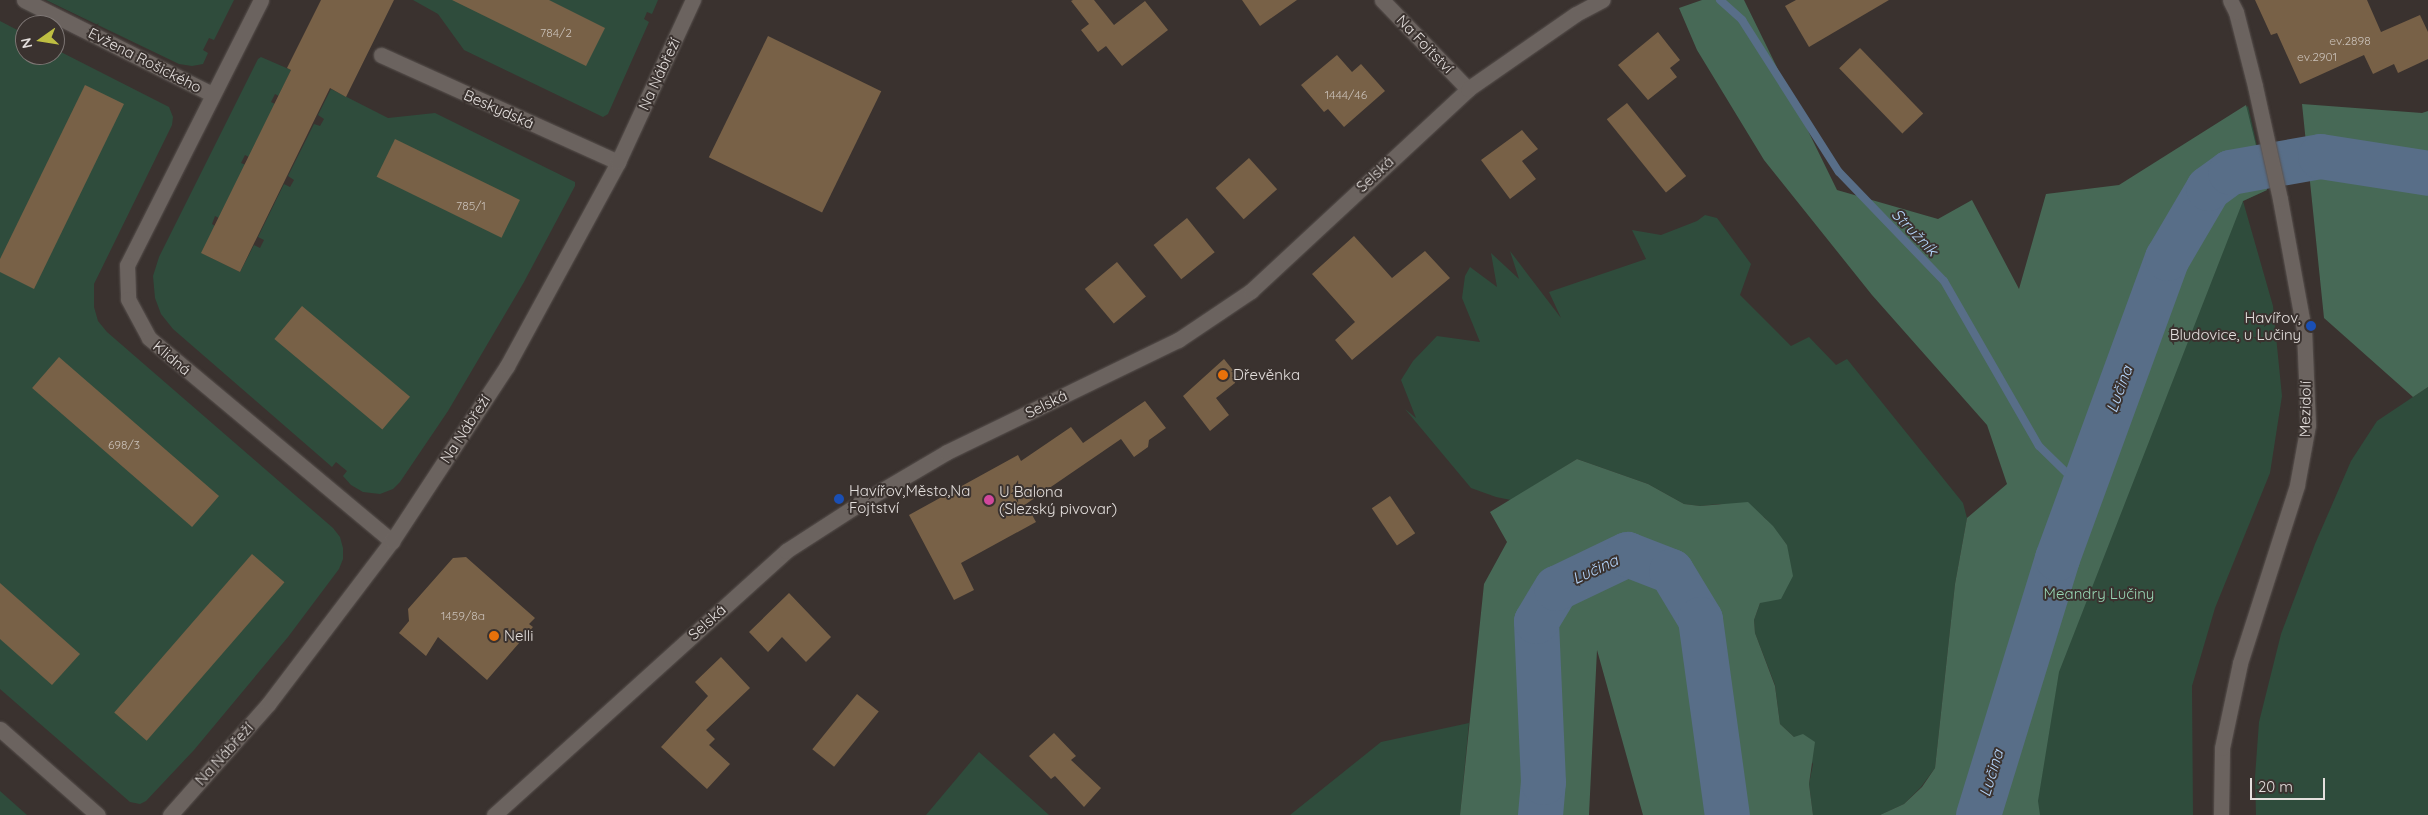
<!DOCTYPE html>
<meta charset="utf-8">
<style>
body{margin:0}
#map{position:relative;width:2428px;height:815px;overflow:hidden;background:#3a322f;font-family:Quicksand,sans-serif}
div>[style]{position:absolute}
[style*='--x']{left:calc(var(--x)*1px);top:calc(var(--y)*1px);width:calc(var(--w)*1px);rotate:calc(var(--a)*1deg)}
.green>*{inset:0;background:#2f4c3c}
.forest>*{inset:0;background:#476956}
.stream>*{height:8px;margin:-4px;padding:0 4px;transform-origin:4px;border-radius:4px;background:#586e88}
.river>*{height:45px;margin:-22.5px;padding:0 22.5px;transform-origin:22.5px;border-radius:22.5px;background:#586e88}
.building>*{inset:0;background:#786147;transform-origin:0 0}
.roads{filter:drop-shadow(0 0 1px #58514e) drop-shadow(0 0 1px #58514e)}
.street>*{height:15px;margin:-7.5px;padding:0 7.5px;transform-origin:7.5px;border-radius:7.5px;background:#6b635f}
.dots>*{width:14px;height:14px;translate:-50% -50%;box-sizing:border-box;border:2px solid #3a322f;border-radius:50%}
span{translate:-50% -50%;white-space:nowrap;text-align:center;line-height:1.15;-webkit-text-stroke:4px #3a322f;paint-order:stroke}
.number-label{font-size:12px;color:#c9c0b8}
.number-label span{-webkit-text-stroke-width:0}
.street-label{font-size:15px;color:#e4dfdd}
.poi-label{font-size:15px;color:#e4dfdd}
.right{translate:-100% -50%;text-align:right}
.left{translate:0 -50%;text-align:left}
.park-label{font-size:15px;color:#98d6b4}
.water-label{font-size:16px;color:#b5d5fb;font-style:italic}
.north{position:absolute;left:15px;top:15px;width:50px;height:50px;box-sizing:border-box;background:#3a322f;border:1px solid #7e7775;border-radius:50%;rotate:257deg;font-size:14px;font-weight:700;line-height:20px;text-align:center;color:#e4dfdd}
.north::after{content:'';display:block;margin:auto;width:18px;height:22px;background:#bebe42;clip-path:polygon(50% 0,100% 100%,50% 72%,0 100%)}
.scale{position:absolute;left:2250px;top:778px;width:75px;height:22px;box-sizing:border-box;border:2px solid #e4dfdd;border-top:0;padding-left:6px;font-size:15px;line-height:18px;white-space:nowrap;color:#e4dfdd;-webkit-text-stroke:4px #3a322f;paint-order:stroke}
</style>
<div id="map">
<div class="green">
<div style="clip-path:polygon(46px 0,234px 0,214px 40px,209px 38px,203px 50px,208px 53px,203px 64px,192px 66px,179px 64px)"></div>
<div style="clip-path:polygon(413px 0,658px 0,652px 14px,647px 12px,644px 19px,649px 22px,608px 114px,603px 117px,464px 50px,438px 14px)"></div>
<div style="clip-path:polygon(0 21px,25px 34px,25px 55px,55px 55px,55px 49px,169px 107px,173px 117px,172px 125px,94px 284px,94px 307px,98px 321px,107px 332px,333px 528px,340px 537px,343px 548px,343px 559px,339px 569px,288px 637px,194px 750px,146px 801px,140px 804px,130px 802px,0 689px)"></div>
<div style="clip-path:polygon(261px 57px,291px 70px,279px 96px,275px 94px,271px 102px,275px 104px,249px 157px,245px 155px,241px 163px,246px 165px,219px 218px,215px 216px,212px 224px,215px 226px,202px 253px,240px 272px,254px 245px,260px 248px,264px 240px,258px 237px,284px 184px,290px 187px,294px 180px,288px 176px,314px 124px,320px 126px,324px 119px,318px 115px,331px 89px,388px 118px,435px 113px,575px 182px,575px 186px,524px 282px,448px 411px,400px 482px,393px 489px,380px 494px,363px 492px,351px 485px,343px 476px,347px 471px,336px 462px,332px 467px,173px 329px,161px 314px,155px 298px,153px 276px,159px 257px,258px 59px)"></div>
<div style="clip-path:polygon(2248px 106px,2267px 190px,2243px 201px,2273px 306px,2282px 396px,2270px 473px,2215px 608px,2192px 686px,2193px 815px,1946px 815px,2121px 186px)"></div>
<div style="clip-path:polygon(1705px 215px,1717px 218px,1751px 264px,1740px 295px,1791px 346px,1809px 337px,1836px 365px,1847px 359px,1963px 503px,1967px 518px,1955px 584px,1935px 768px,1921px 787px,1904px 804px,1880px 815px,1813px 815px,1809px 784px,1813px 764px,1794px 737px,1780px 724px,1775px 685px,1755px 633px,1754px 620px,1760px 603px,1787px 545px,1764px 517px,1719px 504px,1700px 506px,1684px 504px,1648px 484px,1577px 459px,1511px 500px,1496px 497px,1471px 488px,1405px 409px,1416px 418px,1401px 380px,1413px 361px,1437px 336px,1480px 342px,1462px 298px,1465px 276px,1470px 267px,1497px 287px,1491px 253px,1519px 279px,1510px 251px,1561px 318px,1549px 292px,1646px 259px,1632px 230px,1661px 235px,1697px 221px)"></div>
<div style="clip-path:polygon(2428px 387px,2428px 815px,2256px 815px,2255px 777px,2259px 722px,2281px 634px,2315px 544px,2351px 461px,2377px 421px)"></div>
<div style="clip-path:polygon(1469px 723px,1460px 815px,1290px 815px,1381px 742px)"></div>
<div style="clip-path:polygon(979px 752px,1049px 815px,926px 815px)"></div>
<div style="clip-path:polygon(0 791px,27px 815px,0 815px)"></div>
</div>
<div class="forest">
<div style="clip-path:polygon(1702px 0,1744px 0,1837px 190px,1938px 219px,1972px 200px,2019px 289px,2046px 194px,2119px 185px,2246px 105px,2267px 190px,2243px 201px,2059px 672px,2038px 801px,2040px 815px,1880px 815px,1904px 804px,1922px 787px,1935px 768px,1955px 584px,1967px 518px,2007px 484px,1987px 425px,1872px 295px,1764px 160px,1697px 50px,1679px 8px)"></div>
<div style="clip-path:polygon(2302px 104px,2422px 113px,2428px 111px,2428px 387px,2413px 397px,2324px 318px)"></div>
<div style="clip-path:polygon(1577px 459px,1648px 484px,1684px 504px,1700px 506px,1748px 502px,1773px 526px,1787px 545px,1793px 576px,1781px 599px,1760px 603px,1754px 620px,1755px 633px,1775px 686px,1780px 724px,1794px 737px,1803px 734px,1815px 742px,1809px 784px,1813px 815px,1643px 815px,1597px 650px,1589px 815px,1460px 815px,1484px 584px,1507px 542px,1490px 512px)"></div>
</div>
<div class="stream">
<div style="--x:1720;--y:0;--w:30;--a:42"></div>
<div style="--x:1742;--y:20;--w:180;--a:57.5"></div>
<div style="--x:1839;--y:172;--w:151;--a:46.1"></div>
<div style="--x:1944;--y:281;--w:190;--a:60.1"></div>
<div style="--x:2039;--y:446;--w:60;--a:44.3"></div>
</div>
<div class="river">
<div style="--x:1540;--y:815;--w:33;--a:-85"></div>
<div style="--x:1543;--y:782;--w:161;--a:-92.5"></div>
<div style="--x:1536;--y:621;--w:39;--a:-59"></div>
<div style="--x:1556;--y:588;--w:79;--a:-25.6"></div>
<div style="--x:1627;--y:554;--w:47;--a:21.1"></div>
<div style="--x:1671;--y:571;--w:56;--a:58.9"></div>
<div style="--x:1700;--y:619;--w:198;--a:82.2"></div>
<div style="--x:1978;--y:815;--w:269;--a:-72.9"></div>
<div style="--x:2057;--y:558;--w:320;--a:-69.9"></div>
<div style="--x:2167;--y:258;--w:81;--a:-59.6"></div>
<div style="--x:2208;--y:188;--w:27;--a:-36"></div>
<div style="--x:2230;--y:172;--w:91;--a:-10.1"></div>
<div style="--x:2320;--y:156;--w:109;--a:8.9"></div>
</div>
<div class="building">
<div style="clip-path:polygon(321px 0,394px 0,346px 97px,330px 88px,240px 272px,201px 253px,291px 70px,287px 68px)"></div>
<div style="clip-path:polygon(452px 0,549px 0,605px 28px,586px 66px)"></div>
<div style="clip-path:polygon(1073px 0,1094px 0,1114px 25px,1145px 1px,1168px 30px,1122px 66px,1106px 46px,1098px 52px,1081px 30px,1089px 24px,1071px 1px)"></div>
<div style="clip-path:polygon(1242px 0,1297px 0,1260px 26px)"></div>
<div style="clip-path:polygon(1796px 0,1889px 0,1809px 47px,1785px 6px)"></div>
<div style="clip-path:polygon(2255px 0,2367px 0,2381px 32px,2420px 15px,2428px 32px,2428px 59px,2398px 73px,2394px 64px,2373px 74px,2364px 55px,2300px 84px,2277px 33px,2271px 35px)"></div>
<div style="clip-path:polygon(1658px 32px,1680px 60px,1670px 68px,1677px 77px,1648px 100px,1618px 65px)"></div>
<div style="left:768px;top:36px;width:126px;height:135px;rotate:26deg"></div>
<div style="left:1860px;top:48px;width:91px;height:29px;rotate:46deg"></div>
<div style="clip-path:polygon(1337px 55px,1352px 72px,1361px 64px,1385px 91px,1344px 127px,1328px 109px,1324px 112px,1301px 85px)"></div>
<div style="clip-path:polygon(85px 85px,124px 104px,34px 289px,0 272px,0 259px)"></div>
<div style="left:1627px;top:103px;width:94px;height:26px;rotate:51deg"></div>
<div style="clip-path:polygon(1522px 130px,1538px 149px,1522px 161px,1536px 179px,1510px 199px,1481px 160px)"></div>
<div style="left:395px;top:139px;width:139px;height:42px;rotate:26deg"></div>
<div style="left:1249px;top:158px;width:42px;height:45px;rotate:48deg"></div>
<div style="left:1187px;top:218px;width:44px;height:43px;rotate:51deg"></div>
<div style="clip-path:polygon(1354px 236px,1392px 278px,1425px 251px,1450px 278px,1352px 360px,1335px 340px,1355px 322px,1312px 274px)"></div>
<div style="left:1117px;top:262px;width:45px;height:42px;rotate:50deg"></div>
<div style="left:302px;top:306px;width:141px;height:43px;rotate:40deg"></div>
<div style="left:59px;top:357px;width:212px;height:41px;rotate:41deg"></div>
<div style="clip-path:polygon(1224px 359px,1240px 379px,1216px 398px,1229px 415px,1210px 431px,1183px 396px)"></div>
<div style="clip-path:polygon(1145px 401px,1166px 428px,1149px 440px,1148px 447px,1134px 457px,1121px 439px,1026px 504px,1036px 522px,961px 563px,974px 590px,954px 600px,909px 515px,1018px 455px,1021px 461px,1071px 427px,1083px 443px)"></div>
<div style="left:1390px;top:496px;width:45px;height:22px;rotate:56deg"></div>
<div style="left:252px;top:554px;width:43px;height:210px;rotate:41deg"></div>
<div style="clip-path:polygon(466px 557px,535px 618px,529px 624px,533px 627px,487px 680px,438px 637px,426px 656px,399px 633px,409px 621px,408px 609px,453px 558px)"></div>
<div style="clip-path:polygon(0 583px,80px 654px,52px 685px,0 639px)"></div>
<div style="clip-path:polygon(789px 593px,831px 637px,806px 662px,782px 637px,768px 652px,749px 632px)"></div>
<div style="clip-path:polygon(721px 657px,750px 688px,706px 730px,715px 739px,709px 745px,730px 764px,707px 789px,661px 747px,708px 696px,695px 682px)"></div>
<div style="left:857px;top:694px;width:28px;height:71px;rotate:39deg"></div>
<div style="clip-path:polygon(1054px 733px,1076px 756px,1071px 760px,1101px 788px,1084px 807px,1055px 776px,1051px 779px,1029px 756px)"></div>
</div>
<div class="roads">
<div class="street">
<div style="--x:24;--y:0;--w:210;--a:26.6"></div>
<div style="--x:261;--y:0;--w:297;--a:116.8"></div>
<div style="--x:127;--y:265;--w:34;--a:88"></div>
<div style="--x:128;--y:299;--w:44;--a:61.7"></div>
<div style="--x:149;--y:338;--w:317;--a:39.9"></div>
<div style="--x:1382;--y:0;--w:124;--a:46"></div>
<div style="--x:381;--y:55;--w:260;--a:24.3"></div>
<div style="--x:0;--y:729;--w:130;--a:41.3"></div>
<div style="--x:170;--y:815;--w:149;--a:-48.5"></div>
<div style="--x:269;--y:703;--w:203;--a:-52.8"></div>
<div style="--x:392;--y:541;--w:209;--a:-56.7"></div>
<div style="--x:507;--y:366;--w:232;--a:-61.4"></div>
<div style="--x:618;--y:162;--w:179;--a:-65.2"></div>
<div style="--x:494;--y:815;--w:394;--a:-42.1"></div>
<div style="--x:786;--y:551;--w:85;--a:-32.9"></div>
<div style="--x:857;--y:505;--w:104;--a:-30.5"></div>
<div style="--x:947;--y:452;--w:257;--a:-25.9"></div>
<div style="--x:1178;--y:340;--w:88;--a:-33.9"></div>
<div style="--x:1251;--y:291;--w:296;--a:-42.9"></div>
<div style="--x:1468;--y:89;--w:131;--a:-34.8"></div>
<div style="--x:1576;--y:14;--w:30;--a:-28"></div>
<div style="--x:2221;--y:815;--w:67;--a:-89.1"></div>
<div style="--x:2222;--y:748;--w:87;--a:-78"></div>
<div style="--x:2240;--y:663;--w:187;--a:-72.2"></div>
<div style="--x:2297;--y:485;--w:61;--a:-79.6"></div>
<div style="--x:2308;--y:425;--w:95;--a:-92.4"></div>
<div style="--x:2304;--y:330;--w:133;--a:-100.4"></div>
<div style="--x:2280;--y:199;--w:116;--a:-102.5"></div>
<div style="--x:2255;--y:86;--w:76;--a:-104.4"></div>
<div style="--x:2236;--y:12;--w:13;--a:-117"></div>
</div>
</div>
<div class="dots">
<div style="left:2311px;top:326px;background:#1a4fb4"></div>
<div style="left:1223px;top:375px;background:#e8710a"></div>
<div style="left:839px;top:499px;background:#1a4fb4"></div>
<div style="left:989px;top:500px;background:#d1479c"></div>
<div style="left:494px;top:636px;background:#e8710a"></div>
</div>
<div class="number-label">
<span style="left:556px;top:33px">784/2</span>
<span style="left:2350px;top:41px">ev.2898</span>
<span style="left:2317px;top:57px">ev.2901</span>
<span style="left:1346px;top:95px">1444/46</span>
<span style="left:471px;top:206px">785/1</span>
<span style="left:124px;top:445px">698/3</span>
<span style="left:463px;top:616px">1459/8a</span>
</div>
<div class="street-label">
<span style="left:1425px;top:44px;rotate:46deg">Na Fojtství</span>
<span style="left:145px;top:60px;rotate:27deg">Evžena Rošického</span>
<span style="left:659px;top:74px;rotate:-65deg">Na Nábřeží</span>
<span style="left:499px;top:109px;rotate:24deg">Beskydská</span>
<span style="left:1375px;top:174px;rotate:-43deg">Selská</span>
<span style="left:172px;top:358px;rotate:40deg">Klidná</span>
<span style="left:1046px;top:404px;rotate:-26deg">Selská</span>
<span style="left:2305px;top:409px;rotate:-89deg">Mezidolí</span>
<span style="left:465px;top:429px;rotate:-57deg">Na Nábřeží</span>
<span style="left:707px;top:622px;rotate:-42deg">Selská</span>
<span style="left:224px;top:754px;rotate:-48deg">Na Nábřeží</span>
</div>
<div class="poi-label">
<span class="right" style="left:2301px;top:326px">Havířov,<br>Bludovice, u Lučiny</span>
<span class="left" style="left:1233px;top:375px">Dřevěnka</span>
<span class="left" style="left:849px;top:499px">Havířov,Město,Na<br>Fojtství</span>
<span class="left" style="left:999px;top:500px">U Balona<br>(Slezský pivovar)</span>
<span class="left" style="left:504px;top:636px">Nelli</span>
</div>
<div class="park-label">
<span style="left:2099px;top:594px">Meandry Lučiny</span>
</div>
<div class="water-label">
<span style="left:1915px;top:232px;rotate:46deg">Stružník</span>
<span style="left:2119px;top:389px;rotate:-70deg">Lučina</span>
<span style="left:1595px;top:569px;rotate:-25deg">Lučina</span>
<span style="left:1991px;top:773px;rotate:-73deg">Lučina</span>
</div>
<div class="north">N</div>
<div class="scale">20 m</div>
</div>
